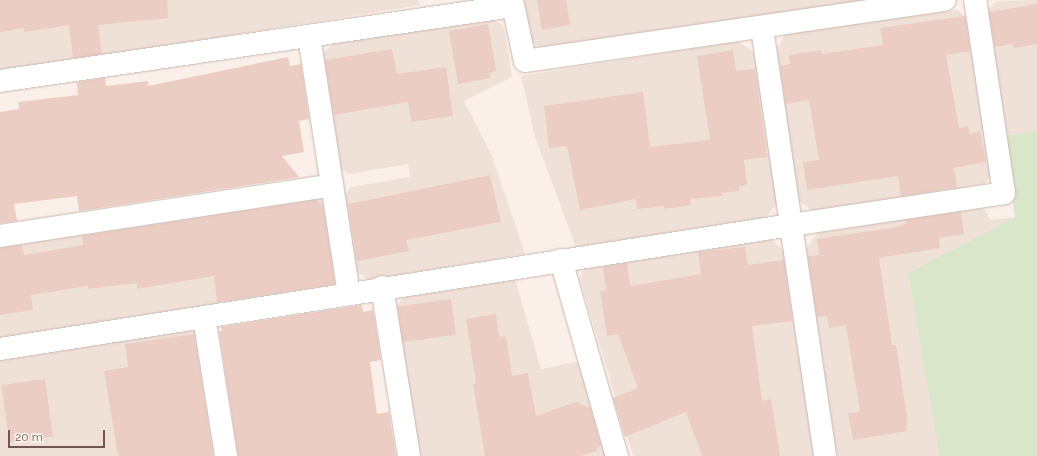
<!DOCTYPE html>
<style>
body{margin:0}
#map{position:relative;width:1037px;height:456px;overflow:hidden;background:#faf0e9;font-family:Raleway,sans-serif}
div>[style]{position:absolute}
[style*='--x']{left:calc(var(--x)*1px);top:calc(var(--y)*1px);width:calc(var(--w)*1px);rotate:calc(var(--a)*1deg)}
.residential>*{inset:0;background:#f0e1d8}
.green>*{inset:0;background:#dae6c9}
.building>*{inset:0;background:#ebcdc4;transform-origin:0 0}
.roads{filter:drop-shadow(0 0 1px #cab7b0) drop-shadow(0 0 1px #cab7b0)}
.minor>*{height:22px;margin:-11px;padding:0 11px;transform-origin:11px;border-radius:11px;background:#fff}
span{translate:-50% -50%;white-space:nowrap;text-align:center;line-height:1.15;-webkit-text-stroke:4px #fdf5ef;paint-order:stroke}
.scale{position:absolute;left:8px;top:430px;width:97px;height:18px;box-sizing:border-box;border:2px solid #715650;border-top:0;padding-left:5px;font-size:12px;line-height:14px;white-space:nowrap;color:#715650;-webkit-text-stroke:3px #fdf5ef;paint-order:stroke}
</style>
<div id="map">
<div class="residential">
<div style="clip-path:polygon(0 0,418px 0,420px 5px,0 72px)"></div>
<div style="clip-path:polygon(523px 0,871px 0,545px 50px,529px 41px)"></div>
<div style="clip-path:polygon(1037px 0,1037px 131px,1003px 136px,983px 17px,996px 1px)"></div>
<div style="clip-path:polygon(957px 10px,972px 22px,995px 170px,985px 184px,815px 212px,798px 201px,776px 51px,785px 34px)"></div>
<div style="clip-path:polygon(493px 19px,504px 27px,512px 77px,464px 101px,492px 156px,525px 254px,368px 280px,352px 268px,342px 198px,351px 187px,410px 177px,408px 164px,349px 174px,336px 164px,320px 56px,336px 41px)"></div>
<div style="clip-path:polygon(738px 41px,756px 54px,777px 204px,765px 218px,576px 247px,535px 137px,521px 76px)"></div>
<div style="clip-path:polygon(315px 193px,329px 208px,339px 271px,329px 288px,0 338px,0 241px)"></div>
<div style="clip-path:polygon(983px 208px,991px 220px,1015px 217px,908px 273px,941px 456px,837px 456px,806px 249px,818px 232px)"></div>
<div style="clip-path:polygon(770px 238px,786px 253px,817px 456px,633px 456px,580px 279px,584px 268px)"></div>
<div style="clip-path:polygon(515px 279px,541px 369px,581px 361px,610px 456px,416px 456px,391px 313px,404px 296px)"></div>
<div style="clip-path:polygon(189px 329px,202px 338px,221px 456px,0 456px,0 359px)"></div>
</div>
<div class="green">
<div style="clip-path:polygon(1037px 131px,1037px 456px,940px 456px,908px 273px,1015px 217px,1003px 136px)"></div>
</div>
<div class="building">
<div style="clip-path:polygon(0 0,167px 0,168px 18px,98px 25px,102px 54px,73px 58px,69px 25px,24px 32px,24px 28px,0 32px)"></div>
<div style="clip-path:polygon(537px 0,566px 0,570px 25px,542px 30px)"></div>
<div style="clip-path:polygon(1037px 4px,1037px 44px,1014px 48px,1013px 44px,995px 47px,989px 12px)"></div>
<div style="clip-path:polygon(965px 16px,970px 51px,946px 55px,959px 128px,968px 126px,970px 134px,980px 131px,986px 162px,954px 168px,957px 187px,901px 196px,898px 176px,807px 190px,803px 162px,819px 160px,809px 100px,786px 104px,780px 66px,790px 64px,789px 55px,821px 50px,822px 54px,883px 45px,880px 28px)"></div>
<div style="clip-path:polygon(488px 24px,496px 71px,489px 73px,490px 78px,458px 84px,449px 31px)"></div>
<div style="clip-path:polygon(392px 49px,397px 74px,446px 67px,453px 116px,411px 122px,408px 102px,334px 115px,325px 60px)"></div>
<div style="clip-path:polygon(733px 50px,736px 71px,755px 69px,767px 157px,744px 160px,747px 185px,739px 186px,739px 191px,721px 193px,722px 196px,690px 199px,691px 205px,665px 209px,664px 206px,637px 209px,636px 199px,580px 210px,567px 146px,549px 148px,544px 106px,643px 92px,650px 147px,710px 140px,697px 56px)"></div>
<div style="clip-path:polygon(288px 57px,290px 66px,301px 64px,309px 119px,299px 121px,304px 152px,282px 156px,299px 177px,79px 211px,77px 196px,14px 204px,17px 221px,0 223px,0 112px,19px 109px,18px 102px,78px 95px,77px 82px,105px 78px,106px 86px,148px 81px,148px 86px)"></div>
<div style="clip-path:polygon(490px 175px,501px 222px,406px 240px,409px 251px,357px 261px,348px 204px)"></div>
<div style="clip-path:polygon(317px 200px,323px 207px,335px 284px,217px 302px,214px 276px,137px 289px,137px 283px,88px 289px,88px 286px,31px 295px,33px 310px,0 315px,0 248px,22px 245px,24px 255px,83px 245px,82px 236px)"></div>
<div style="clip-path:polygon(961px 212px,964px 234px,939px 238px,940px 248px,879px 258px,892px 345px,896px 345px,908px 423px,906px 423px,907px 431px,853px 440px,848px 413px,860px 412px,846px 325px,829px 328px,827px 316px,817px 317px,808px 256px,819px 255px,817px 239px,897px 227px,906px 224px,905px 220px)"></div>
<div style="clip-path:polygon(745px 247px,748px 265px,784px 260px,792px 321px,752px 326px,762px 401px,771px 399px,780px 456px,702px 456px,686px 412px,625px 437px,613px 398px,638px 388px,618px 334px,607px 336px,600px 291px,606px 290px,603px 267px,627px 263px,630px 286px,701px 274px,698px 252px)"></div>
<div style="left:451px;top:299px;width:36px;height:54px;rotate:82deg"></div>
<div style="clip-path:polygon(362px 305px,363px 312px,373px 310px,381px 360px,370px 362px,377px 414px,389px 412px,396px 456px,238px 456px,219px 331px,222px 331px,221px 327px)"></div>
<div style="clip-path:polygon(496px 314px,499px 337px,506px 336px,512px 376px,528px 373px,536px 416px,576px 402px,590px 408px,601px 446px,596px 448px,597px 451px,581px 456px,485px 456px,473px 384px,476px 383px,466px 319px)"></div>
<div style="clip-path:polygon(194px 334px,213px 456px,118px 456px,104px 371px,128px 367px,125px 344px)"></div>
<div style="left:45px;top:379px;width:58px;height:44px;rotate:82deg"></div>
</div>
<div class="roads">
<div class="minor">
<div style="--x:512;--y:0;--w:62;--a:78"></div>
<div style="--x:525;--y:61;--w:424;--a:-8.3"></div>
<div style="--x:762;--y:28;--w:199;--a:81.6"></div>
<div style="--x:791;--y:225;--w:215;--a:-8.5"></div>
<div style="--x:1004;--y:193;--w:195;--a:-98.5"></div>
<div style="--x:309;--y:36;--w:260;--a:81.2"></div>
<div style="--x:0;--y:81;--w:518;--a:-8.32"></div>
<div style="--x:0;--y:236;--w:336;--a:-8.7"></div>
<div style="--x:561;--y:260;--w:204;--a:74.1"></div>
<div style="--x:382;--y:287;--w:171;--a:80.9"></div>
<div style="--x:204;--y:317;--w:141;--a:81"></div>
<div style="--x:0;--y:349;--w:801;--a:-8.91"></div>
<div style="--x:791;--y:225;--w:233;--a:81.6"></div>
</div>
</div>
<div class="scale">20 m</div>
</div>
